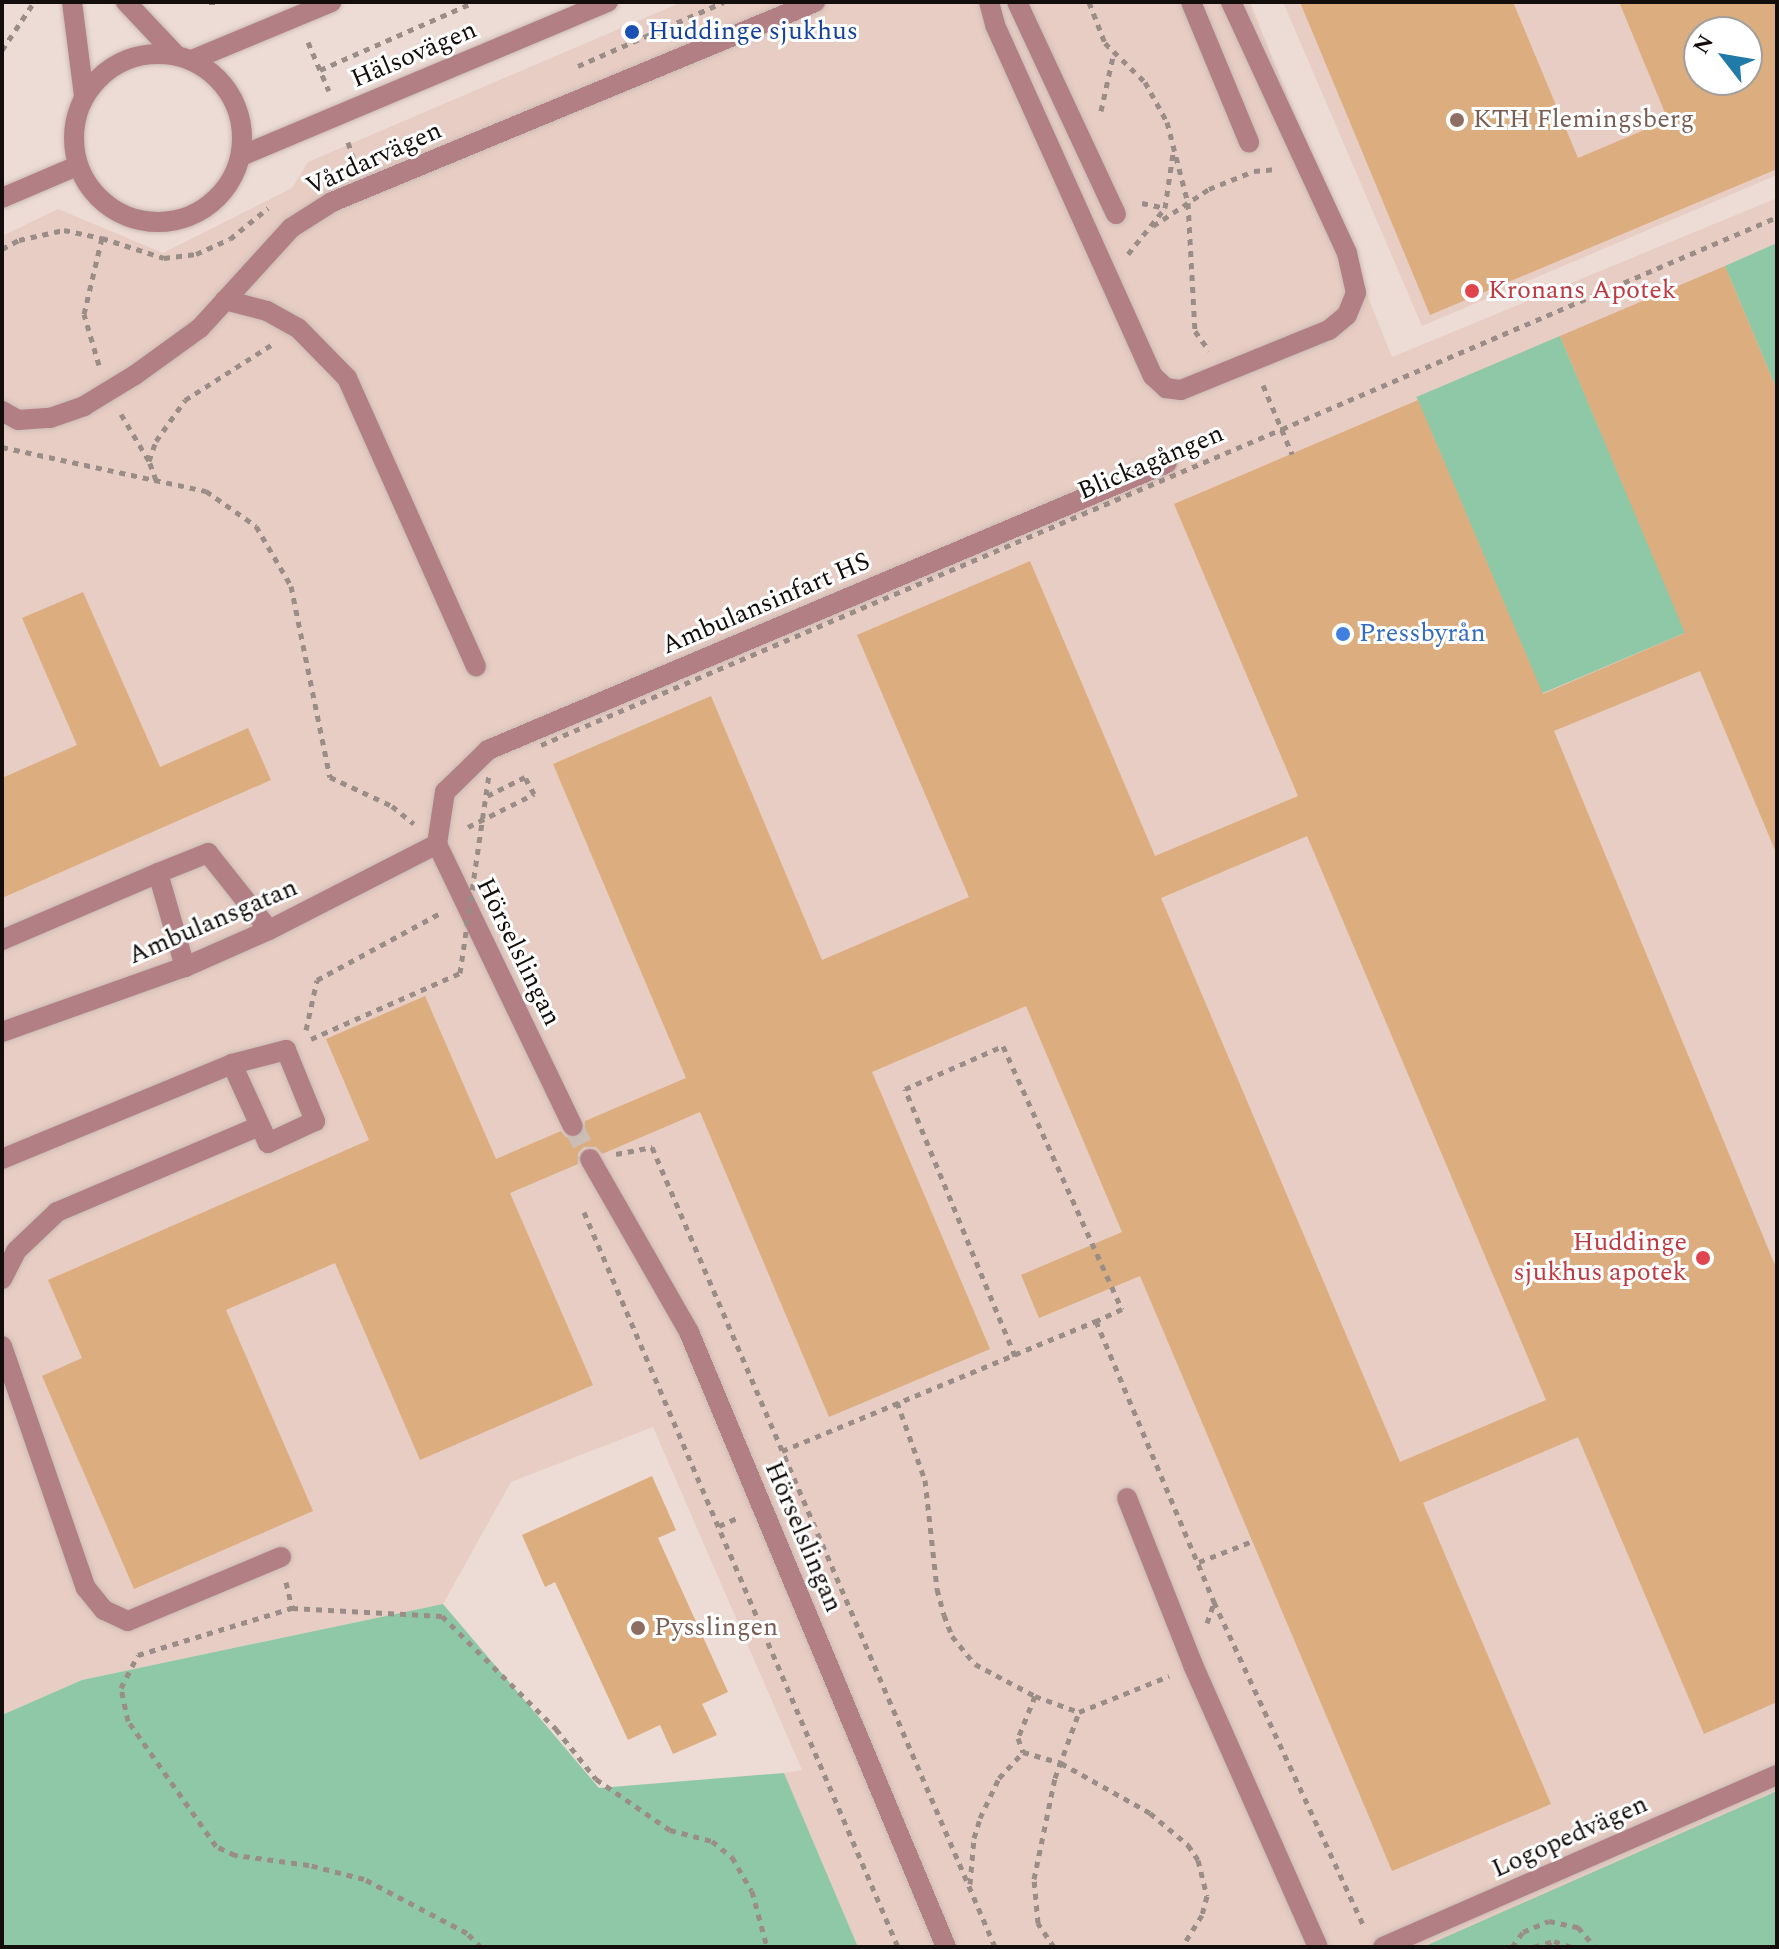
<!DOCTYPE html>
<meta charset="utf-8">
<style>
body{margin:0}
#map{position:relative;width:1779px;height:1949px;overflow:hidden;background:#eddcd5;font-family:Spectral,serif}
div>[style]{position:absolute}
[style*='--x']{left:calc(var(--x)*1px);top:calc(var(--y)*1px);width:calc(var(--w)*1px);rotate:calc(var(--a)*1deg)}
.built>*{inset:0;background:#e7cdc3}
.green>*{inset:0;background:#8ec8a6;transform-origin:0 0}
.building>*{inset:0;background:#dcad7e}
.minor-tunnel>*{height:20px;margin-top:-10px;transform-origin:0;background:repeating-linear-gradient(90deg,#ccbdb7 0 20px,transparent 0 30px)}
.path>*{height:5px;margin-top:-2.5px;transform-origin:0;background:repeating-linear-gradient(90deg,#9a8d88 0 6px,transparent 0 12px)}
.roads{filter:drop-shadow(0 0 2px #cabbb5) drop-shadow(0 0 2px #cabbb5)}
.service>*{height:20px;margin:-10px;padding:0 10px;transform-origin:10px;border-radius:10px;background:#b27f85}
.minor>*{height:20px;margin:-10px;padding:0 10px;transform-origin:10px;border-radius:10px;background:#b27f85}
.tertiary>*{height:20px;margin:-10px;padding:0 10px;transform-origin:10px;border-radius:10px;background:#b27f85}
.tertiary>.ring{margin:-10px;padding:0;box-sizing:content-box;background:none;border:20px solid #b27f85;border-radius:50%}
.path-bridge>*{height:5px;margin-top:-2.5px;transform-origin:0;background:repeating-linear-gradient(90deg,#9a8d88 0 6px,transparent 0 12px)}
.dots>*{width:22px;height:22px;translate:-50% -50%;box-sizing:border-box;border:4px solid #fff;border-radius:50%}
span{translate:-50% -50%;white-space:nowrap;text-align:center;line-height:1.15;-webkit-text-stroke:6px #fff;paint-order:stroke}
.transit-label{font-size:26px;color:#164399}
.left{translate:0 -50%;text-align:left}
.street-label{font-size:26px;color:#130d0b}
.education-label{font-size:26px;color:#785e54}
.health-label{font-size:26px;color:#be3a42}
.right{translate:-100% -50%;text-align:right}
.shop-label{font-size:26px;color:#366cbe}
.frame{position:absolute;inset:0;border:4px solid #130d0b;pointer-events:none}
.north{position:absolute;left:1683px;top:16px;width:80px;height:80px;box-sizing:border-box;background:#fff;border:2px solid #a19e9d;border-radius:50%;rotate:301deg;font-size:22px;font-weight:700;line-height:32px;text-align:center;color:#130d0b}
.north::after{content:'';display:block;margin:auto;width:28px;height:36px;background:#217ba9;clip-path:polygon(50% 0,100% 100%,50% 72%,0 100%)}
</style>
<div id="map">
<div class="built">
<div style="clip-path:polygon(682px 2px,1250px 2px,1392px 357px,1777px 198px,1777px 1947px,858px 1947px,784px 1773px,802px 1770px,653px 1427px,511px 1482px,443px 1604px,82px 1680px,2px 1715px,2px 236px,58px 209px,163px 253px,292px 188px,308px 162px)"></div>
<div style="clip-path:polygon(evenodd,1283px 2px,1777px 2px,1777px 175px,1422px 326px,1283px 2px,1699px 32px,1747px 32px,1747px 80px,1699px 80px,1699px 32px)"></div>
</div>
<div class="green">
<div style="clip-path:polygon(1777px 243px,1777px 390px,1725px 266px)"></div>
<div style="left:1560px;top:336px;width:322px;height:156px;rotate:67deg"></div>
<div style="clip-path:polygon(443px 1604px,599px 1788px,784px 1773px,858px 1947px,2px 1947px,2px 1715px,82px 1680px)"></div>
<div style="clip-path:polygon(1777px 1791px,1777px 1947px,1423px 1947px)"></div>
</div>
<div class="building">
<div style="clip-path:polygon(evenodd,1300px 2px,1513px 2px,1578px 158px,1668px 120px,1619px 2px,1777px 2px,1777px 169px,1430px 315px,1300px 2px,1699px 32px,1747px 32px,1747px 80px,1699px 80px,1699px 32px)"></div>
<div style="clip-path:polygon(evenodd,1725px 266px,1777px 390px,1777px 855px,1700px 671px,1554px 731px,1777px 1270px,1777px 1702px,1704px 1734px,1578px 1437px,1423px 1503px,1551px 1804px,1392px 1871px,1140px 1276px,1039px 1318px,1021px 1275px,1122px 1232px,1026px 1006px,872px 1072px,990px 1349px,829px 1417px,700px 1112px,602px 1154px,596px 1147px,584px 1147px,578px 1153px,578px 1164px,510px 1193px,593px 1385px,420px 1460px,335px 1263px,226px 1310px,313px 1511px,134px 1589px,42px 1376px,82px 1358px,48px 1280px,369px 1140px,326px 1039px,425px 996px,496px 1159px,561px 1131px,566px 1137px,578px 1138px,584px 1133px,585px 1121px,686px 1078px,553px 764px,711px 696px,822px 960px,969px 897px,857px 635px,1030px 561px,1155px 856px,1298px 796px,1174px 504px,1418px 400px,1543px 694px,1685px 633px,1560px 336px,1725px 266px,1307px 836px,1546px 1400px,1400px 1462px,1161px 898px,1307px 836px)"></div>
<div style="clip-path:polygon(83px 592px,160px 767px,248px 728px,271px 780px,2px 898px,2px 778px,77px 745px,22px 618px)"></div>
<div style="clip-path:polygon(652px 1476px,676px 1530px,658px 1538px,728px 1692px,702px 1704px,717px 1735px,673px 1754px,660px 1725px,628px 1740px,555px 1582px,545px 1587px,522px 1535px)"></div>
</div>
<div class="minor-tunnel">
<div style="--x:573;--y:1126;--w:37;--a:63"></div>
</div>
<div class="path">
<div style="--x:209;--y:2;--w:7;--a:0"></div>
<div style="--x:1089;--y:2;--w:44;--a:68.7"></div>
<div style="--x:1105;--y:43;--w:56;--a:44.3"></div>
<div style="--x:1145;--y:82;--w:46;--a:61.2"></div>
<div style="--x:1167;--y:122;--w:84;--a:75.5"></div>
<div style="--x:1188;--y:203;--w:128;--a:86.9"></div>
<div style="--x:1195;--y:331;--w:24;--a:54"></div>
<div style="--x:308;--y:42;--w:53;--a:66.8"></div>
<div style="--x:2;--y:50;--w:58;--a:-56.3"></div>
<div style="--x:578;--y:66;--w:159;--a:-23.7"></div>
<div style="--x:320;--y:70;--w:168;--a:-23.8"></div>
<div style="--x:1101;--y:111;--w:60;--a:-77.6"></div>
<div style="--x:348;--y:142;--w:22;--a:72"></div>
<div style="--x:1142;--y:203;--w:24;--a:12"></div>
<div style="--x:1153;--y:226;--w:67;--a:-33.5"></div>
<div style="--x:1209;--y:189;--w:48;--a:-21.8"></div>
<div style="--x:1254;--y:171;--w:23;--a:-5"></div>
<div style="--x:2;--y:249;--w:19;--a:-28"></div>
<div style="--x:19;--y:240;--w:46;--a:-12.5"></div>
<div style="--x:64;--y:230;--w:39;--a:12"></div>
<div style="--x:102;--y:238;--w:65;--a:17.9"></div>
<div style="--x:164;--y:258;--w:32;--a:-7"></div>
<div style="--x:196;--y:254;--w:37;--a:-24"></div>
<div style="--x:230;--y:239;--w:49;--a:-39.2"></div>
<div style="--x:1128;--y:254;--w:59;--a:-51.2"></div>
<div style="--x:1165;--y:208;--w:56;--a:-81.7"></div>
<div style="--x:99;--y:365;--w:53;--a:-106.4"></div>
<div style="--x:84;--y:314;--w:78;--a:-76.7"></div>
<div style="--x:1263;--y:385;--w:75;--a:67.2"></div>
<div style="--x:121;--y:414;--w:55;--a:59.2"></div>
<div style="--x:1282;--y:429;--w:538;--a:-23.18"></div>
<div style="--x:2;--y:447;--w:209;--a:12.2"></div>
<div style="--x:206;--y:491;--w:61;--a:35"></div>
<div style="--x:256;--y:526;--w:69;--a:59.7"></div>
<div style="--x:291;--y:586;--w:195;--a:78.5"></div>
<div style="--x:330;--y:777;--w:68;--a:25.1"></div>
<div style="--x:392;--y:806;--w:28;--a:39"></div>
<div style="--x:156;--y:480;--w:20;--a:-110"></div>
<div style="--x:149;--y:461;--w:21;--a:-71"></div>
<div style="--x:156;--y:441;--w:50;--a:-54.7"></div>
<div style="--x:185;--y:400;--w:102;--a:-32.6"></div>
<div style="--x:468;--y:827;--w:74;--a:-26.6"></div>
<div style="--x:534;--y:794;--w:19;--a:-118"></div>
<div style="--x:525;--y:777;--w:42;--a:153.4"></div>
<div style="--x:306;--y:1030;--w:51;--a:-77.6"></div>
<div style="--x:317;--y:980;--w:142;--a:-28.5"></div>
<div style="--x:311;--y:1039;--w:163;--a:-23.9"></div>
<div style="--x:616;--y:1154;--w:37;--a:-11"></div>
<div style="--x:652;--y:1147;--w:870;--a:66.79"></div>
<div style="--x:584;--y:1212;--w:799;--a:66.87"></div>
<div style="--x:1015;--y:1356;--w:289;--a:-112.4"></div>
<div style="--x:905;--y:1089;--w:107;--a:-23.7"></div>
<div style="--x:1003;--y:1046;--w:289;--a:65.7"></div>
<div style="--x:1122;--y:1309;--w:29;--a:155"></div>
<div style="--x:1096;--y:1321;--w:305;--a:67.2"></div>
<div style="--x:1214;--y:1602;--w:360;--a:65.2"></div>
<div style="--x:897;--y:1402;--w:83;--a:70.3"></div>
<div style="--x:925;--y:1480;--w:110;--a:83.7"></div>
<div style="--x:937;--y:1589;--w:27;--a:75"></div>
<div style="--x:944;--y:1615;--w:22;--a:69"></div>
<div style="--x:952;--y:1636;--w:36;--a:51"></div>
<div style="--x:975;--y:1664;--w:68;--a:28.1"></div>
<div style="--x:1035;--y:1696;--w:47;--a:20"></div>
<div style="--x:1079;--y:1712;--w:97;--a:-21.8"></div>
<div style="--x:782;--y:1451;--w:340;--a:-22.5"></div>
<div style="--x:719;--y:1526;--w:20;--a:-24"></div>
<div style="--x:1199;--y:1562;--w:58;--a:-21.3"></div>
<div style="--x:286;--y:1582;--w:27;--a:77"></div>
<div style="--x:1207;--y:1623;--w:21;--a:-71"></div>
<div style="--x:1035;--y:1696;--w:45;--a:112"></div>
<div style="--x:1018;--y:1738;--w:15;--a:70"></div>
<div style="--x:1023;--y:1752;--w:40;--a:16"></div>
<div style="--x:1061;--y:1763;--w:102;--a:29.3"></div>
<div style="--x:1150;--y:1813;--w:50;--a:40.1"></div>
<div style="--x:1188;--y:1845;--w:18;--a:56"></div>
<div style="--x:1198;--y:1860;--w:37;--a:76"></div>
<div style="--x:1207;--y:1896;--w:20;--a:105"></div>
<div style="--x:1202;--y:1915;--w:38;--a:122"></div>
<div style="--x:970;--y:1884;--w:46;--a:-85"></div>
<div style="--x:974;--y:1838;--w:21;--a:-73"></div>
<div style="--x:980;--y:1818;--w:44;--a:-64.6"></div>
<div style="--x:999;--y:1778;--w:35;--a:-47"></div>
<div style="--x:481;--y:1947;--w:20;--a:-135"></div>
<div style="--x:467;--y:1933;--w:116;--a:-152.3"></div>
<div style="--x:364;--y:1879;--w:57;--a:-165.7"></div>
<div style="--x:309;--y:1865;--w:75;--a:-172.3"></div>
<div style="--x:235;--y:1855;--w:21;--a:-155"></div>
<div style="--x:216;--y:1846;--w:153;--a:-125.1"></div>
<div style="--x:128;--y:1721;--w:34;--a:-102"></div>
<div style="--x:121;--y:1688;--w:37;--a:-63"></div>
<div style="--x:138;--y:1655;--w:161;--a:-17"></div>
<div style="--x:292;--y:1608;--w:150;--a:3.1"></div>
<div style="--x:442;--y:1616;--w:161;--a:44.7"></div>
<div style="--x:556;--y:1729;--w:64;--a:51.3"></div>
<div style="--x:596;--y:1779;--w:90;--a:34.6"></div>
<div style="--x:670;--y:1830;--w:43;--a:14.7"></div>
<div style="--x:712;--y:1841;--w:26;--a:39"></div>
<div style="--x:732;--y:1857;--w:39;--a:60"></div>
<div style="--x:752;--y:1891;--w:58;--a:75"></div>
<div style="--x:1054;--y:1947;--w:29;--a:-124"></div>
<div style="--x:1038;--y:1923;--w:44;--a:-95.2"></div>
<div style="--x:1034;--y:1879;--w:103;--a:-78.3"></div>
<div style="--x:1055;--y:1778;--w:70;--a:-70"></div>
<div style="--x:1512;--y:1947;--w:19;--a:-54"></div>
<div style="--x:1523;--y:1932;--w:28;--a:-23"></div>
<div style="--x:1549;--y:1921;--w:30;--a:12"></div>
<div style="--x:1578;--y:1927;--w:26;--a:50"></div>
<div style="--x:1534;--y:1947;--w:21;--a:-17"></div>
<div style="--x:1554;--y:1941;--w:18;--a:19"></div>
</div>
<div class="roads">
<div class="service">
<div style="--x:989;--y:2;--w:24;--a:75"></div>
<div style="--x:995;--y:25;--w:385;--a:65.8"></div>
<div style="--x:1153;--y:376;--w:18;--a:43"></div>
<div style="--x:1166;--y:388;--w:15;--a:8"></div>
<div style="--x:1181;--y:390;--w:160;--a:-22.1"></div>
<div style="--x:1329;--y:330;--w:23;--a:-40"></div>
<div style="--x:1347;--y:315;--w:24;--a:-68"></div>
<div style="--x:1356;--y:293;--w:41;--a:-102.7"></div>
<div style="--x:1347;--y:253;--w:277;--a:-114.8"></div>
<div style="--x:1017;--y:2;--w:234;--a:65"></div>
<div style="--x:1191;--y:2;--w:152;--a:67.5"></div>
<div style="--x:225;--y:300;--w:43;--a:14.7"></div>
<div style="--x:267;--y:311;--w:35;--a:29"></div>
<div style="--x:298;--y:328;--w:70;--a:45.6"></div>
<div style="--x:347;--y:378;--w:316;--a:65.9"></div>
<div style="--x:2;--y:411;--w:18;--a:29"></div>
<div style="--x:18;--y:420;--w:32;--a:-4"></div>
<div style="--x:50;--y:418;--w:36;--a:-19"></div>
<div style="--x:84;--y:406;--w:60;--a:-31.3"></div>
<div style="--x:135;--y:375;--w:80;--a:-35.9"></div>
<div style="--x:200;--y:328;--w:135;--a:-47.7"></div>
<div style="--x:291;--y:228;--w:49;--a:-32.4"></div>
<div style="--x:332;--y:202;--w:523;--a:-22.49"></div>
<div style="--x:437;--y:844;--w:53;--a:-81.3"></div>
<div style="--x:445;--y:792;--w:60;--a:-44.3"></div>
<div style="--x:488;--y:750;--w:737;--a:-22.91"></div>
<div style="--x:158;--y:873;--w:54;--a:-21.8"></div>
<div style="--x:208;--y:853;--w:98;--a:51.6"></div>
<div style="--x:2;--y:940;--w:170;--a:-23.2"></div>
<div style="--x:158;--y:873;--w:98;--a:74"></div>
<div style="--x:2;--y:1159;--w:249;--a:-22.4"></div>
<div style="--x:232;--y:1064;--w:56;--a:-14.5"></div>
<div style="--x:286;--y:1050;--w:77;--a:67.8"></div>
<div style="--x:315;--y:1121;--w:52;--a:154.9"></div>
<div style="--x:268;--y:1143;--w:87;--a:-114.5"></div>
<div style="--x:2;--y:1279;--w:31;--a:-63"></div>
<div style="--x:16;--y:1251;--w:57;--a:-43.6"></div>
<div style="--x:57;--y:1212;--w:220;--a:-23"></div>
<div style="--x:2;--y:1346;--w:256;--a:70.9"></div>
<div style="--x:86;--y:1588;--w:28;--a:51"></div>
<div style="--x:104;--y:1610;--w:26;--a:25"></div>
<div style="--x:128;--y:1621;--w:166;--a:-22.7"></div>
<div style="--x:1127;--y:1498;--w:180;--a:68.4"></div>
<div style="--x:1193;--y:1665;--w:308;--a:66.1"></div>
<div style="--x:1383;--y:1947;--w:430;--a:-23.6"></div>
</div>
<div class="minor">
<div style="--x:72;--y:2;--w:95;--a:82.7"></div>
<div style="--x:126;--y:2;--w:73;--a:46.7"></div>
<div style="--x:2;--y:1032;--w:194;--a:-19.6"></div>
<div style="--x:185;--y:967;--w:92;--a:-23.8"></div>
<div style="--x:269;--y:930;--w:189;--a:-27.1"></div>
<div style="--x:437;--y:844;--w:313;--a:64.3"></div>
<div style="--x:590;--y:1159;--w:199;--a:60.2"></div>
<div style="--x:689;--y:1332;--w:667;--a:67.32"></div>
</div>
<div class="tertiary">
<div class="ring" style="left:74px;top:54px;width:148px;height:148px"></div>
<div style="--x:192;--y:60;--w:151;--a:-22.6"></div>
<div style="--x:241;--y:156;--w:398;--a:-22.8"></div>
<div style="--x:2;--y:198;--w:82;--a:-23.1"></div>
</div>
</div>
<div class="path-bridge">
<div style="--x:541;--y:745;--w:806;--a:-23.1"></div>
<div style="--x:460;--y:973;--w:201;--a:-81.7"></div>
</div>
<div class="dots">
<div style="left:632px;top:32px;background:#1a4fb4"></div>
<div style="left:1457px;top:120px;background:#8d6e63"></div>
<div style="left:1472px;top:291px;background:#e0444e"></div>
<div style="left:1343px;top:634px;background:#3f7fe0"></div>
<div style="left:1703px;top:1258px;background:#e0444e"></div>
<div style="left:638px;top:1628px;background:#8d6e63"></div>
</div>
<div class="transit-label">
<span class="left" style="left:648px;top:32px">Huddinge sjukhus</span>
</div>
<div class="street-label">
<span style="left:414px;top:55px;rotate:-23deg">Hälsovägen</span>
<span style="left:374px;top:159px;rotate:-24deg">Vårdarvägen</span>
<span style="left:1151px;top:463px;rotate:-23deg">Blickagången</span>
<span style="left:766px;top:604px;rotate:-23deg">Ambulansinfart HS</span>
<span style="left:213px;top:922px;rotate:-23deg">Ambulansgatan</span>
<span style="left:518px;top:952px;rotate:64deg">Hörselslingan</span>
<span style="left:803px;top:1537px;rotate:67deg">Hörselslingan</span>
<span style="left:1570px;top:1837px;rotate:-24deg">Logopedvägen</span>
</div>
<div class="education-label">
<span class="left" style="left:1473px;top:120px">KTH Flemingsberg</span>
<span class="left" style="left:654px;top:1628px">Pysslingen</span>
</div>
<div class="health-label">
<span class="left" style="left:1488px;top:291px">Kronans Apotek</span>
<span class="right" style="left:1687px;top:1258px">Huddinge<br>sjukhus apotek</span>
</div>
<div class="shop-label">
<span class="left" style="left:1359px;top:634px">Pressbyrån</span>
</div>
<div class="frame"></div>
<div class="north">N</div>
</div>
